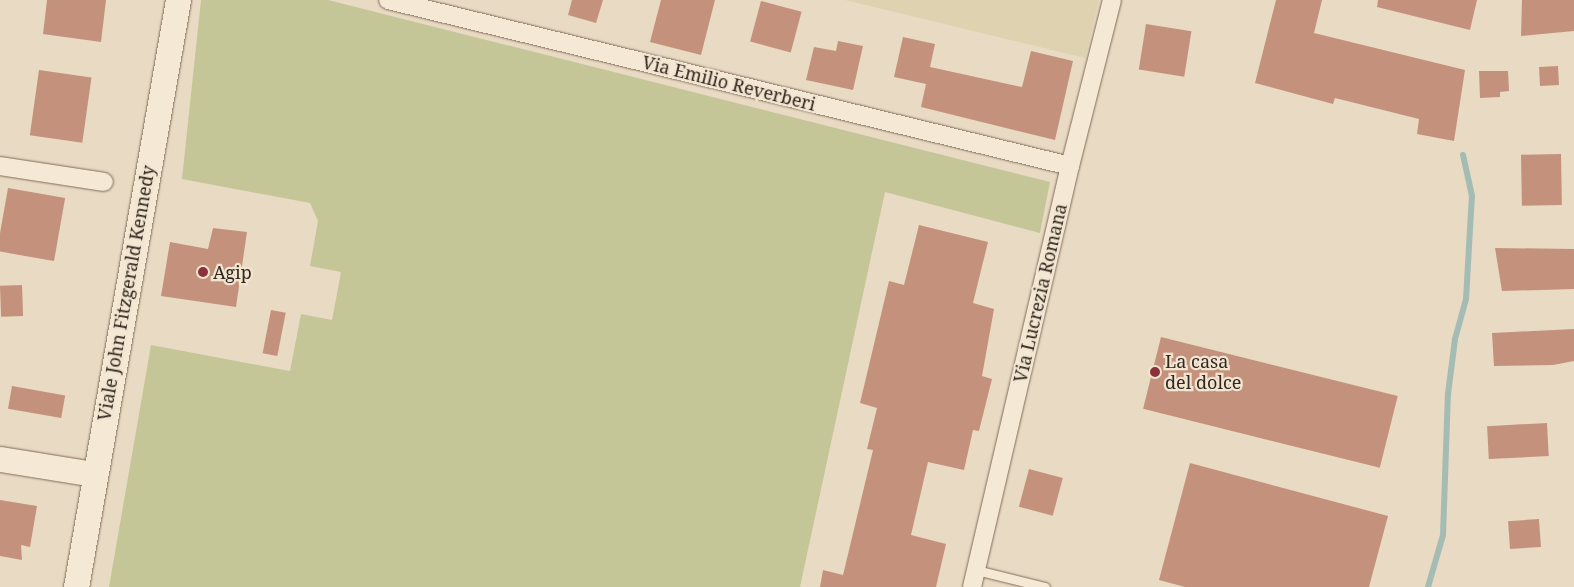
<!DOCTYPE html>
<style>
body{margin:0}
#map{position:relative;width:1574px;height:587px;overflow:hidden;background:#e9dac3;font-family:"Noto Serif",serif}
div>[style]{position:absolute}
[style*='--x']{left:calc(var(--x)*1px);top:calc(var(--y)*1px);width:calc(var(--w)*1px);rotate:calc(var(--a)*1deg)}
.farmland>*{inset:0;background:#ded2b1}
.green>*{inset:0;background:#c5c698}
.stream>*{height:6px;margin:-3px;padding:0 3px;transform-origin:3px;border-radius:3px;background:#a4bcb3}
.building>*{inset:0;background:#c4927c;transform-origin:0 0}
.roads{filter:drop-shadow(0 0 1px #816c5b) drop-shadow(0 0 1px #816c5b)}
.lane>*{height:9px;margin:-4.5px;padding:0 4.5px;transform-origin:4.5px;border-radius:4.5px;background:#f5e8d5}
.street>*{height:18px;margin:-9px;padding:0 9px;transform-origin:9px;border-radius:9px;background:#f5e8d5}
.secondary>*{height:25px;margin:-12.5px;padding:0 12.5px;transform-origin:12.5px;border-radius:12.5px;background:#f5e8d5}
.dots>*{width:14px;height:14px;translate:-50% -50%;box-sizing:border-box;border:2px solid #f1e5d1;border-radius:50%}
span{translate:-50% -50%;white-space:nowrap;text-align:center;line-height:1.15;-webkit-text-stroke:4.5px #f1e5d1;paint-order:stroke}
.street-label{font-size:18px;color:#33261e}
.poi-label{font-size:18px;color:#33261e}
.left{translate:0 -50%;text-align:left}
</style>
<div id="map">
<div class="farmland">
<div style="clip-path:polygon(845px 0,1099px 0,1085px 58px)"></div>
</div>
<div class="green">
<div style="clip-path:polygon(201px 0,328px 0,1050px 182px,1040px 233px,885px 192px,800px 587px,109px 587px,151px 345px,290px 371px,301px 314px,332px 320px,341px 272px,310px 266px,318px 221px,310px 203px,182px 179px)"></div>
</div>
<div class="stream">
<div style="--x:1428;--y:587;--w:54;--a:-73.9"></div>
<div style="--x:1443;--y:535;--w:141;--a:-88"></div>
<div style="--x:1448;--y:394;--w:55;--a:-82.7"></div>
<div style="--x:1455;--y:339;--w:41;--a:-74.6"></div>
<div style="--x:1466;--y:299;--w:103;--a:-86.7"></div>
<div style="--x:1472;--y:196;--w:42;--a:-102.4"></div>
</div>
<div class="building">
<div style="clip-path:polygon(47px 0,106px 0,101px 42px,43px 34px)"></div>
<div style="clip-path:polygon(572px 0,603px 0,596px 23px,568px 15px)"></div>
<div style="clip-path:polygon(661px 0,715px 0,701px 55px,650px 42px)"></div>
<div style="clip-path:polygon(1276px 0,1322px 0,1314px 33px,1465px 70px,1454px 141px,1417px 134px,1419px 119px,1335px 98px,1333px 104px,1255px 83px)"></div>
<div style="clip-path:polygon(1378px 0,1477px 0,1470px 30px,1377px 7px)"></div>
<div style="clip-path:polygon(1522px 0,1574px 0,1574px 31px,1521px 36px)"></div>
<div style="left:761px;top:1px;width:42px;height:42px;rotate:15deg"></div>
<div style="left:1146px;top:24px;width:46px;height:46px;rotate:9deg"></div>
<div style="clip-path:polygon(903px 37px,935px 44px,930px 67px,1022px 87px,1031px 51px,1073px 61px,1055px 140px,921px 107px,926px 84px,894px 77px)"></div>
<div style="clip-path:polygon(838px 41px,863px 46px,853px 90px,806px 80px,814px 47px,836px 51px)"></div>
<div style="left:1558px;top:66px;width:19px;height:19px;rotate:87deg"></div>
<div style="left:39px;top:70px;width:53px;height:66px;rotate:8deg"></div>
<div style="clip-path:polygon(1479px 71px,1508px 71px,1509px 91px,1500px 92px,1500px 97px,1480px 98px)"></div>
<div style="left:1561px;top:154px;width:51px;height:40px;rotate:89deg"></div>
<div style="left:8px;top:188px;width:58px;height:64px;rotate:10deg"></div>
<div style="clip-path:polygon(919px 225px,988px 242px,973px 303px,994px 309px,982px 376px,992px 379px,979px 431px,973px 430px,964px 470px,928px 462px,911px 535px,946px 544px,936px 587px,820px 587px,823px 570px,843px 575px,873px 450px,867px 449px,877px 408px,860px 403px,889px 281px,904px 285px)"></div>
<div style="clip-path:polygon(213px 228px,247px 232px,236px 307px,161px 296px,170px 242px,208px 249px)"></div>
<div style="clip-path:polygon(1495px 248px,1574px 249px,1574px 289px,1502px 291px)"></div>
<div style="left:22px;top:285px;width:31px;height:22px;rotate:88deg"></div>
<div style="left:271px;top:310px;width:15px;height:44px;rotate:11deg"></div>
<div style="clip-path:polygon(1574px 329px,1574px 361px,1553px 365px,1494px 366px,1492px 333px)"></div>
<div style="left:1161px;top:337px;width:244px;height:74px;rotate:14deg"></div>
<div style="left:12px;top:386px;width:54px;height:23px;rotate:10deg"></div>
<div style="left:1547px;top:423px;width:33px;height:60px;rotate:87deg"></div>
<div style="clip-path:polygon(1190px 463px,1388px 516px,1369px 587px,1185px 587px,1159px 580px)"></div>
<div style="left:1029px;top:469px;width:35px;height:39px;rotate:15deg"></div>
<div style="clip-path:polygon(0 500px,37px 506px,30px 547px,21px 545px,22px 560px,0 556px)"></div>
<div style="left:1539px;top:519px;width:28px;height:31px;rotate:86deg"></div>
</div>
<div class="roads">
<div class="lane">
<div style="--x:976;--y:570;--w:71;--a:13.8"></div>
</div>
<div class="street">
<div style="--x:388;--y:0;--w:702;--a:13.68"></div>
<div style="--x:0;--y:166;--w:105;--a:8.7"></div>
<div style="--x:972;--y:587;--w:432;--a:-76.9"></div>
<div style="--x:1070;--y:166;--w:171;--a:-75.8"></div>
</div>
<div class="secondary">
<div style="--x:0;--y:459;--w:95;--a:9.1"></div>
<div style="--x:76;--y:587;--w:596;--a:-80.14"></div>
</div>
</div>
<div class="dots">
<div style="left:203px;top:272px;background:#8b313b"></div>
<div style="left:1155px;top:372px;background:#8b313b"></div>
</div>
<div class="street-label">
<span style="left:729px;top:83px;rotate:14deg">Via Emilio Reverberi</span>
<span style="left:126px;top:293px;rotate:-80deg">Viale John Fitzgerald Kennedy</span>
<span style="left:1040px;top:293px;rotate:-77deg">Via Lucrezia Romana</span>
</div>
<div class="poi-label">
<span class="left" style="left:213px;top:272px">Agip</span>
<span class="left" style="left:1165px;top:372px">La casa<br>del dolce</span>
</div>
</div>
